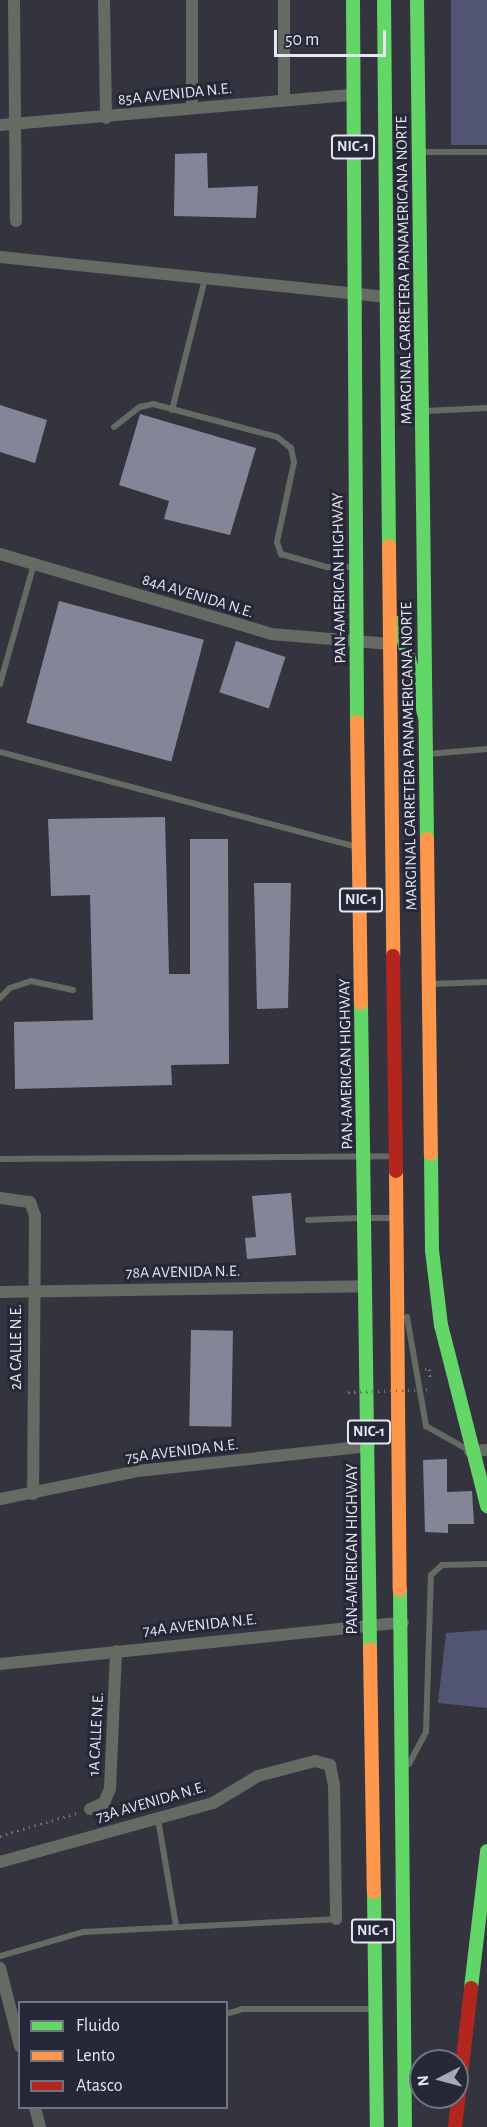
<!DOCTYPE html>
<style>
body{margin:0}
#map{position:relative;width:487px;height:2127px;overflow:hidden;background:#34343e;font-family:"Alegreya Sans",sans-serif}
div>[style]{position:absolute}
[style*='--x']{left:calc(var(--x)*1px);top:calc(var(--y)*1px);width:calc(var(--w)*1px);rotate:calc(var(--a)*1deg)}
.green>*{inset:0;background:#525474;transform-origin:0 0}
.building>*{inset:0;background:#858598;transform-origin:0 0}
.path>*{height:3px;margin-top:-1.5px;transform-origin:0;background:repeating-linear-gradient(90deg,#707270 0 1.5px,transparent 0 6px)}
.lane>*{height:6px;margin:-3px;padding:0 3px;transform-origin:3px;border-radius:3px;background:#656a63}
.street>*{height:12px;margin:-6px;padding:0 6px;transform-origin:6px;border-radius:6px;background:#656a63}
.fast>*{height:14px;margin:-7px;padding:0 7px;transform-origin:7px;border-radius:7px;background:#63d668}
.slow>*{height:14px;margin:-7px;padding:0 7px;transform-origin:7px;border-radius:7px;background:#ff974d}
.jam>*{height:14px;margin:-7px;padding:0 7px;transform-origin:7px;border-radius:7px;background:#b3261e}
.path-bridge>*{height:3px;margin-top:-1.5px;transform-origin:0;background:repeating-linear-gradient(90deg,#707270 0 1.5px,transparent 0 6px)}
span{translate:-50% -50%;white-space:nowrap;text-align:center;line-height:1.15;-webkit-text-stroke:6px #262737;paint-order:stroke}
.shield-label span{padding:2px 4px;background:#262737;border:2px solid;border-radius:4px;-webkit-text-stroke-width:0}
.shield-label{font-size:15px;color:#e5e6f1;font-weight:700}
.street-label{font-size:16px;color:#e5e6f1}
.legend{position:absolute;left:18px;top:2001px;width:210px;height:108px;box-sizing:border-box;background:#262737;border:2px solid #727381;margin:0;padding:8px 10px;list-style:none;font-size:18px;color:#e5e6f1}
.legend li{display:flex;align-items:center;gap:12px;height:30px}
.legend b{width:30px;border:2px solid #727381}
.north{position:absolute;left:409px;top:2049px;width:60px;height:60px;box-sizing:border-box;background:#262737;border:2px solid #727381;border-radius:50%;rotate:264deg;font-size:16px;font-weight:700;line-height:24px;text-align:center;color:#e5e6f1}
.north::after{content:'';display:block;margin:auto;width:21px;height:27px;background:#a7a8b2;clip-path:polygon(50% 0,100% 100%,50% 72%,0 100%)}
.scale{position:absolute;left:274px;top:30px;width:112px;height:27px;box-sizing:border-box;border:3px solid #e5e6f1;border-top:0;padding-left:8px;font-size:18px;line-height:21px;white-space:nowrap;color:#e5e6f1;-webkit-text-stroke:4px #262737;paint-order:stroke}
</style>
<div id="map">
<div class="green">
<div style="left:451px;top:0;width:36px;height:145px"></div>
<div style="clip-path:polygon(487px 1630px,487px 1708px,438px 1703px,446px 1633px)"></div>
</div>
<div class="building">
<div style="clip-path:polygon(207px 153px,208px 188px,258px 186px,256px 218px,174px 216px,175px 154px)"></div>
<div style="clip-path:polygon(0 405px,47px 420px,35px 463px,0 452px)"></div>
<div style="clip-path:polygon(140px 414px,256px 448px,230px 535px,164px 519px,169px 501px,119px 485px)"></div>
<div style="left:59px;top:601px;width:150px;height:126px;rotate:15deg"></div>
<div style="left:236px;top:641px;width:52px;height:54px;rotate:18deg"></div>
<div style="clip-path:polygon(165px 817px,169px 974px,190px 974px,190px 839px,228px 839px,229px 1064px,171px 1065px,172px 1085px,15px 1089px,14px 1022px,93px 1020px,90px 895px,51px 896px,48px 819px)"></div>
<div style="clip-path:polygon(254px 883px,291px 883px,288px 1008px,257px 1009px)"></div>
<div style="clip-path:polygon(291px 1193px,296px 1255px,247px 1259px,245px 1238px,256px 1237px,252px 1196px)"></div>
<div style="left:191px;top:1330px;width:42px;height:96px;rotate:1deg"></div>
<div style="clip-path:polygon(447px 1459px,447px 1492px,472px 1491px,474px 1524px,448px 1524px,448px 1533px,425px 1532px,423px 1460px)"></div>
</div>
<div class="path">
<div style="--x:425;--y:1369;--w:4;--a:0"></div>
<div style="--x:429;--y:1369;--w:9;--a:84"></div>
<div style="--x:0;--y:1836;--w:80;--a:-16.6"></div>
</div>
<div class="lane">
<div style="--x:421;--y:152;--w:66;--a:0"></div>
<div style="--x:172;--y:410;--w:135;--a:-75.9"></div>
<div style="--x:425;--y:411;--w:62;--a:-2.8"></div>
<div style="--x:114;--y:427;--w:33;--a:-38"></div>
<div style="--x:140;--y:407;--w:13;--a:-13"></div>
<div style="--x:153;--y:404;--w:128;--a:14.9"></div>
<div style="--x:277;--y:437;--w:18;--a:38"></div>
<div style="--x:291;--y:448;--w:14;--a:78"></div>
<div style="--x:294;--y:462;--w:82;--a:102"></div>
<div style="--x:277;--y:542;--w:13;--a:72"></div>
<div style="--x:281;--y:554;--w:48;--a:15.8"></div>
<div style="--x:327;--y:567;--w:24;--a:0"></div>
<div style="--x:0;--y:684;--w:125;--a:-74.2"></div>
<div style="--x:0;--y:752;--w:365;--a:14.9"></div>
<div style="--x:428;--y:754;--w:59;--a:-4.8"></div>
<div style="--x:431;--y:984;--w:56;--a:-2"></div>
<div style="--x:0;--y:998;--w:14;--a:-45"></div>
<div style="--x:10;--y:988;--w:22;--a:-18"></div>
<div style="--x:31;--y:981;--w:43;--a:12.1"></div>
<div style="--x:0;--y:1159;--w:392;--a:-0.4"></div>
<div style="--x:370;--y:1218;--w:23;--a:0"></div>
<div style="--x:308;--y:1220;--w:52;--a:-2.2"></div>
<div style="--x:407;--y:1317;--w:111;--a:80.1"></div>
<div style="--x:426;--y:1426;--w:51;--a:29.6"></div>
<div style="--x:409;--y:1764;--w:36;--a:-62"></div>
<div style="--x:426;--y:1732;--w:157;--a:-88.2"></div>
<div style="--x:431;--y:1575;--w:15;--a:-42"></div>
<div style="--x:442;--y:1565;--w:45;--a:-1.3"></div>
<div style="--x:158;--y:1819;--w:108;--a:80.4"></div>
<div style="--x:0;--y:1956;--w:86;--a:-16.1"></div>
<div style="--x:83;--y:1932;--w:253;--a:-2.9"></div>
<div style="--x:226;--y:2014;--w:17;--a:-17"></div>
<div style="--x:242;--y:2009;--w:130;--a:0"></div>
</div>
<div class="street">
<div style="--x:14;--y:0;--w:221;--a:89.5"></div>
<div style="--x:104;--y:0;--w:118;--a:89"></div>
<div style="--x:284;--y:0;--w:99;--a:90"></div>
<div style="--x:192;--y:108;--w:108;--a:-90"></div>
<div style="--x:0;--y:125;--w:354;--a:-4.9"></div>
<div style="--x:0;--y:257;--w:389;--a:5.9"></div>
<div style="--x:0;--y:554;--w:283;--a:16.4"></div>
<div style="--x:271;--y:634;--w:120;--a:4.8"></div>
<div style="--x:0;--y:1198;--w:30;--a:8"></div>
<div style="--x:30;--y:1202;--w:15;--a:70"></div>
<div style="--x:35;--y:1216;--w:278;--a:90.4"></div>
<div style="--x:0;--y:1292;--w:366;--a:-0.9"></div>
<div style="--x:470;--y:1451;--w:17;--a:-3"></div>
<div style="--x:0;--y:1499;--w:141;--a:-11.5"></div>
<div style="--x:138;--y:1471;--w:232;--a:-6.2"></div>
<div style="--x:0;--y:1664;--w:405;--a:-5.9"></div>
<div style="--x:90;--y:1809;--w:15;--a:-23"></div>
<div style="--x:104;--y:1803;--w:15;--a:-67"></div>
<div style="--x:110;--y:1789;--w:138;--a:-87.5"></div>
<div style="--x:0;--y:1862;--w:221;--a:-15.5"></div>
<div style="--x:213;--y:1803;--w:52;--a:-31"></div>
<div style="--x:258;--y:1776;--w:59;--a:-14.7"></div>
<div style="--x:315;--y:1761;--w:16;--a:15"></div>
<div style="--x:330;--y:1765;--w:20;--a:79"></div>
<div style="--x:334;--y:1785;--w:134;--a:89.1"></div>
<div style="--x:0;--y:1968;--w:81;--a:75.6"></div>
<div style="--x:35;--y:2108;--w:20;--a:75"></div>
</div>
<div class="fast">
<div style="--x:353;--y:0;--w:722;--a:89.68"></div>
<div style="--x:384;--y:0;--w:546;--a:89.48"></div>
<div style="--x:417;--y:0;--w:839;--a:89.32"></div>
<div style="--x:399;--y:623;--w:98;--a:74.5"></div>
<div style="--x:361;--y:1003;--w:646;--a:89.2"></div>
<div style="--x:431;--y:1154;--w:96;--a:89.4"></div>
<div style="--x:432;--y:1250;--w:76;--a:83.2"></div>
<div style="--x:441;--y:1325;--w:187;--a:75.7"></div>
<div style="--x:400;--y:1590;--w:537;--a:89.47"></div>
<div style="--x:374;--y:1892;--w:235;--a:89.3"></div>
<div style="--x:471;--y:1988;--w:138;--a:-83.3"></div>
</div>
<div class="slow">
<div style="--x:389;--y:546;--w:410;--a:89.4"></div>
<div style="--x:357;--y:722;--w:281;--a:89.2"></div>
<div style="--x:427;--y:839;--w:315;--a:89.3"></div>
<div style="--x:396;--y:1171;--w:419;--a:89.5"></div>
<div style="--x:370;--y:1649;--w:243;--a:89.1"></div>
</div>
<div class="jam">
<div style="--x:393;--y:956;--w:215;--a:89.2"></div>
<div style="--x:455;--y:2127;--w:140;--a:-83.4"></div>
</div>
<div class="path-bridge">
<div style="--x:348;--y:1392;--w:82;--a:-2.1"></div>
</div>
<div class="shield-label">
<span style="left:353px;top:147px">NIC-1</span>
<span style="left:361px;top:900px">NIC-1</span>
<span style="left:369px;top:1432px">NIC-1</span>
<span style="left:373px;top:1931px">NIC-1</span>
</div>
<div class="street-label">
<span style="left:175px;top:94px;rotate:-6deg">85A AVENIDA N.E.</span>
<span style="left:404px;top:270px;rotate:-91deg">MARGINAL CARRETERA PANAMERICANA NORTE</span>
<span style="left:339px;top:578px;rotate:-91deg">PAN-AMERICAN HIGHWAY</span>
<span style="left:198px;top:596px;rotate:17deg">84A AVENIDA N.E.</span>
<span style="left:409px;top:756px;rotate:-91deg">MARGINAL CARRETERA PANAMERICANA NORTE</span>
<span style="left:346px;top:1064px;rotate:-91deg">PAN-AMERICAN HIGHWAY</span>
<span style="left:183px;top:1272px;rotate:-1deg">78A AVENIDA N.E.</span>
<span style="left:16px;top:1347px;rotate:-90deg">2A CALLE N.E.</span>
<span style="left:182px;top:1451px;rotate:-7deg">75A AVENIDA N.E.</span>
<span style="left:352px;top:1549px;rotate:-90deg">PAN-AMERICAN HIGHWAY</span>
<span style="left:200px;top:1625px;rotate:-6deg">74A AVENIDA N.E.</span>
<span style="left:96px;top:1734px;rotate:-87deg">1A CALLE N.E.</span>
<span style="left:151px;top:1802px;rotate:-16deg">73A AVENIDA N.E.</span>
</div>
<ul class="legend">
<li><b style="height:8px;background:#63d668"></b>Fluido</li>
<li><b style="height:8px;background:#ff974d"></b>Lento</li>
<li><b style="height:8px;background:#b3261e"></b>Atasco</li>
</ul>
<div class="north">N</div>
<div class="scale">50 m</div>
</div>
